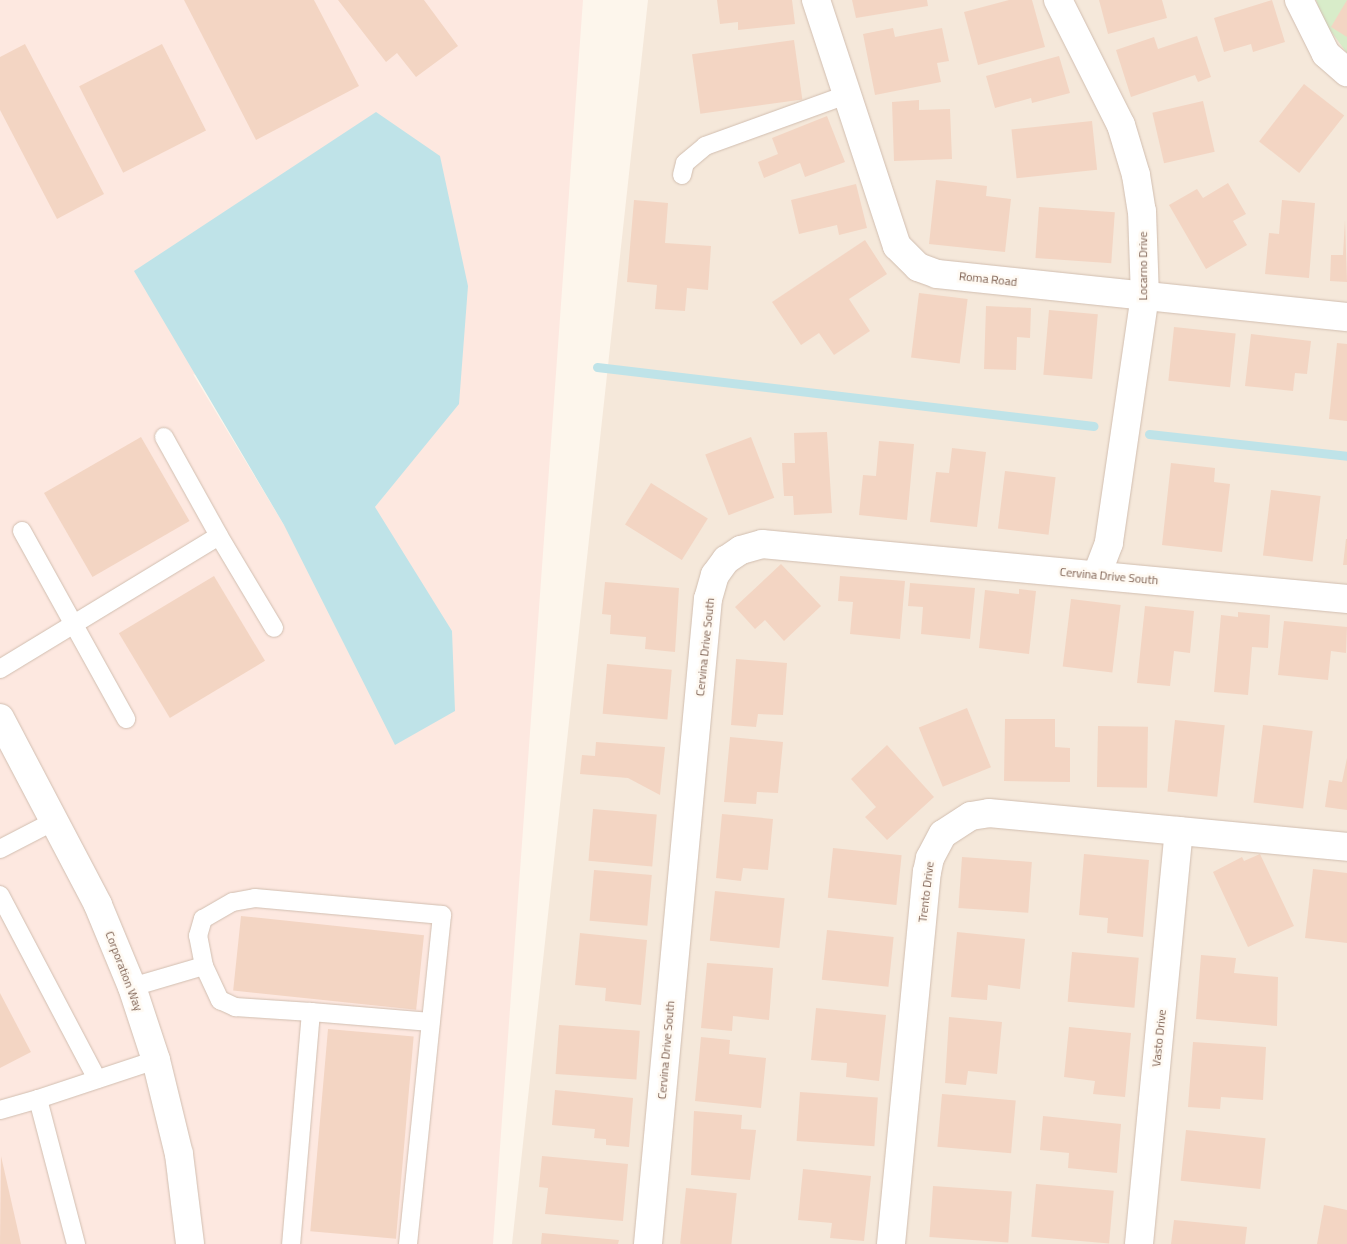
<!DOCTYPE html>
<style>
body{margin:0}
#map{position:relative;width:1347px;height:1244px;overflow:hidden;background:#fdf6ec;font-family:"Titillium Web",sans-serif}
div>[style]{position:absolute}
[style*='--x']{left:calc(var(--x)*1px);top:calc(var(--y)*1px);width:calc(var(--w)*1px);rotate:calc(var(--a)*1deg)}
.residential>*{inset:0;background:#f5e8da}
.commercial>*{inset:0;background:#fde8e0}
.green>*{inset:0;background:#d8ecc9}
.water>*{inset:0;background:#bfe3e8}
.stream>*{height:9px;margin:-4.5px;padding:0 4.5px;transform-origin:4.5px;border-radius:4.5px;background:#bfe3e8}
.building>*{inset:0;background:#f3d5c3;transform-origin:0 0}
.roads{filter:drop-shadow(0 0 1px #d1beb0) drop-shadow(0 0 1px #d1beb0)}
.lane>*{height:18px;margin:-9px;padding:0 9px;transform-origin:9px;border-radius:9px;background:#fff}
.street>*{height:28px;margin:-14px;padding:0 14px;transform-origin:14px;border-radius:14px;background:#fff}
span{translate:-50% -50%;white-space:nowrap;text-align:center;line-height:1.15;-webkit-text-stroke:5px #fffaf3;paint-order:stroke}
.street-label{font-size:12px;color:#7a5c4d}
</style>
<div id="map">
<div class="residential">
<div style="clip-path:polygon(648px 0,1347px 0,1347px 1244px,512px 1244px)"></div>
</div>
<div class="commercial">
<div style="clip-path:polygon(evenodd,0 0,583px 0,493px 1244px,0 1244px,0 0,193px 374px,404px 470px,375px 507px,284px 525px,193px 374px)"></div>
</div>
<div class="green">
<div style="clip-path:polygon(1316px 0,1347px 0,1347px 53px,1324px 22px)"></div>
</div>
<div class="water">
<div style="clip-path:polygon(376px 112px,440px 156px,468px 286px,459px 404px,375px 507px,452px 631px,455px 711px,395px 745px,284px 525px,134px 271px)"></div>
</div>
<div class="stream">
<div style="--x:597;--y:367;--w:500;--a:6.77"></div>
<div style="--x:1149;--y:434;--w:199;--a:6.3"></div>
</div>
<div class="building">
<div style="clip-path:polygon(184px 0,314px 0,359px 86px,256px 140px)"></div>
<div style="clip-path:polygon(338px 0,424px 0,458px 46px,416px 77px,397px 53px,386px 62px)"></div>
<div style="clip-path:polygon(717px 0,792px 0,795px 24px,738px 30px,738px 22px,720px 24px)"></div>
<div style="clip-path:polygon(852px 0,927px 0,928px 6px,856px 18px)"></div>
<div style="clip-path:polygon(1009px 0,1032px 0,1045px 47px,978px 65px,964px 12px)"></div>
<div style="clip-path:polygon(1099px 0,1162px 0,1167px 18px,1108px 34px)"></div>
<div style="clip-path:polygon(1272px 0,1285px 42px,1253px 52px,1251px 44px,1224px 52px,1214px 18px)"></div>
<div style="clip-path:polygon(1347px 0,1347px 37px,1331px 27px)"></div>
<div style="clip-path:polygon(893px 28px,895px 37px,942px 28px,949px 61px,937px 63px,941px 82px,875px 95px,863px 34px)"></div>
<div style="clip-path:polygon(1197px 36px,1211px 77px,1198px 82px,1195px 75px,1131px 97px,1116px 50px,1154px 37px,1158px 49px)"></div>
<div style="left:794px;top:40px;width:60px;height:103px;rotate:82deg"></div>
<div style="clip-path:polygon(25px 44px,104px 194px,57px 219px,0 110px,0 57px)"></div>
<div style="left:162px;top:44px;width:97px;height:93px;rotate:63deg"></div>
<div style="clip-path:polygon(1059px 56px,1070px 93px,1032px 103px,1031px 98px,995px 108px,986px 76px)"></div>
<div style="left:1304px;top:84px;width:51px;height:73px;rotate:38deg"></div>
<div style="clip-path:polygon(919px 100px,919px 110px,950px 109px,952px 159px,894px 161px,892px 102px)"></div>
<div style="left:1203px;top:101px;width:52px;height:52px;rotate:77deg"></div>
<div style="clip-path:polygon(827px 116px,845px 162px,805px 177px,800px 163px,764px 178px,758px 162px,778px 154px,772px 138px)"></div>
<div style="left:1092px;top:121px;width:49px;height:81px;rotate:84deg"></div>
<div style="clip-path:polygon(936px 180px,987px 186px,986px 196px,1011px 199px,1005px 252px,929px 244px)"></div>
<div style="clip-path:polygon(1228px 183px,1246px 214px,1233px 221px,1247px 245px,1206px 269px,1169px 205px,1197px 189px,1203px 198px)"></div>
<div style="clip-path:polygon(856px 184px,867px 228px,839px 235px,837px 225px,799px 234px,791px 200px)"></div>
<div style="clip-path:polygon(634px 200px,668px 203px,665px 243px,711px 246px,708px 290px,687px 288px,685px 311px,655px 309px,657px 285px,627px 282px)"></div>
<div style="clip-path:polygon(1282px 200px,1315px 203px,1309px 278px,1265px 274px,1269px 233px,1279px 234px)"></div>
<div style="left:1039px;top:207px;width:76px;height:51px;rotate:4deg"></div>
<div style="clip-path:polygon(1345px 220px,1347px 282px,1330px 281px,1331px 255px,1343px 255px)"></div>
<div style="clip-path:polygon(865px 240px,887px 274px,849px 299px,870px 331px,834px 355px,819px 333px,801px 345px,772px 302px)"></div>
<div style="left:919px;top:293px;width:49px;height:65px;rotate:7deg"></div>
<div style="clip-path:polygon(986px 306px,1031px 308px,1030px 338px,1017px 337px,1016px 370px,984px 369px)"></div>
<div style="left:1049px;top:310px;width:49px;height:65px;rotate:5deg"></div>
<div style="left:1174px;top:327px;width:62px;height:54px;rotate:6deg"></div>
<div style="clip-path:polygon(1251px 334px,1311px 341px,1307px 374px,1295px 373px,1293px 391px,1245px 386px)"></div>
<div style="clip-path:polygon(1337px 343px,1347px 344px,1347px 421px,1329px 419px)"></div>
<div style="clip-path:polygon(827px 432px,832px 513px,794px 515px,793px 496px,784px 496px,782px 463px,795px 463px,794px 433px)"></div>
<div style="left:141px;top:437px;width:97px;height:112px;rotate:60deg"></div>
<div style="left:751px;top:437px;width:65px;height:49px;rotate:69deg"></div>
<div style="clip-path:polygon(879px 441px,914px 444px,907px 520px,859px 515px,863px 475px,876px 476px)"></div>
<div style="clip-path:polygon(952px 448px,986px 452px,977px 527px,930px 522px,936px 472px,949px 473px)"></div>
<div style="clip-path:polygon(1171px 463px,1215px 468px,1214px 482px,1230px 484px,1222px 552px,1162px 545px)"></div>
<div style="left:1005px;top:471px;width:51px;height:58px;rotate:7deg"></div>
<div style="left:651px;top:483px;width:67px;height:49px;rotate:32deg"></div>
<div style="left:1271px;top:490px;width:50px;height:66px;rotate:7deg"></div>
<div style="clip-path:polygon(1346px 539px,1347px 539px,1347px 565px,1343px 565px)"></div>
<div style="clip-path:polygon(781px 564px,821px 606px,784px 641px,765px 620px,755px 629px,735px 607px)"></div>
<div style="left:214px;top:576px;width:99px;height:111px;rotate:59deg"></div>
<div style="clip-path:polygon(840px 576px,905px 581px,900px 639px,850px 634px,853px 602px,838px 601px)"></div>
<div style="clip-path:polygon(605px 582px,679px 588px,675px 652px,645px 649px,646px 637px,610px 634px,611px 615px,602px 614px)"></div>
<div style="clip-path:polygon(910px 583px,975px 588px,970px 639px,921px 634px,923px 607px,908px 606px)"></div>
<div style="clip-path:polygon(1019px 589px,1036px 591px,1029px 654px,979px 648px,985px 590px,1019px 594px)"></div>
<div style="left:1071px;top:599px;width:50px;height:68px;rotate:7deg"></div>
<div style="clip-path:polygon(1145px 606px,1194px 611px,1190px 653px,1174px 651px,1170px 686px,1137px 683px)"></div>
<div style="clip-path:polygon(1238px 612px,1270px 615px,1268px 648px,1252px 647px,1248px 695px,1214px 692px,1221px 615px,1238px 617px)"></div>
<div style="clip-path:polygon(1284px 621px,1347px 627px,1346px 653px,1331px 651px,1328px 680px,1278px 675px)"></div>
<div style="clip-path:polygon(736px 659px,787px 663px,783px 715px,758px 714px,756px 727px,731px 725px)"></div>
<div style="left:607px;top:664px;width:65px;height:50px;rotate:5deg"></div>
<div style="left:967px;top:708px;width:64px;height:52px;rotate:68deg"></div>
<div style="clip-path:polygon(1005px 719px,1055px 719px,1055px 747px,1070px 748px,1070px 782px,1004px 781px)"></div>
<div style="left:1175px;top:720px;width:50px;height:72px;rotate:6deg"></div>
<div style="left:1263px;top:725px;width:50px;height:78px;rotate:7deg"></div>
<div style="left:1098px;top:726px;width:50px;height:61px;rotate:1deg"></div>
<div style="clip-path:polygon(730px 737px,783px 742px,778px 793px,757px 792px,756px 804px,724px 802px)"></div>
<div style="clip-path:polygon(596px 742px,665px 747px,660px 795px,628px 778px,580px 774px,582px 755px,595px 756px)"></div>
<div style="clip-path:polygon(887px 745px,934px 797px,887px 840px,865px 817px,876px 807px,851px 779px)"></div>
<div style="clip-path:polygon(1347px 758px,1347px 810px,1325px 807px,1329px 780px,1342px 782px)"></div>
<div style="left:593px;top:809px;width:64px;height:52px;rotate:5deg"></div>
<div style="clip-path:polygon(722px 814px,773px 819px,768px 870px,743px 868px,741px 881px,716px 878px)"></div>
<div style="left:833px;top:848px;width:69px;height:50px;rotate:6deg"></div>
<div style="clip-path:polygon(1084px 854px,1149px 860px,1143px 937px,1107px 933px,1108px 918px,1079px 915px)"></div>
<div style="clip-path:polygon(1260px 854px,1294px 926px,1248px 947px,1213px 872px,1242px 857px,1244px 861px)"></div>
<div style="left:962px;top:857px;width:70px;height:51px;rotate:4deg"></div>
<div style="clip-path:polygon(1313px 869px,1347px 873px,1347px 943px,1305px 938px)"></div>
<div style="left:594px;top:870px;width:58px;height:51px;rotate:5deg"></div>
<div style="left:715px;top:891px;width:70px;height:50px;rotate:6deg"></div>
<div style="left:241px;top:916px;width:184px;height:75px;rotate:6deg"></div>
<div style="left:827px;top:930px;width:67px;height:50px;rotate:6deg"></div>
<div style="clip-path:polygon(957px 932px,1025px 939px,1020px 989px,988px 985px,987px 1000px,951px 997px)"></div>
<div style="clip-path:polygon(580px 933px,647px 940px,641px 1005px,605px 1001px,606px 988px,575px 985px)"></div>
<div style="left:1072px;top:952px;width:67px;height:50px;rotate:5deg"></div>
<div style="clip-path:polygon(1201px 955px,1236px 958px,1234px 973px,1278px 977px,1277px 1026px,1196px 1019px)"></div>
<div style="clip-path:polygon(707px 963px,773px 968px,769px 1020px,733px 1016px,732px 1031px,701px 1028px)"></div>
<div style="clip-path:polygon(0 993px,31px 1052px,0 1068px)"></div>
<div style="clip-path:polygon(816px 1008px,886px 1015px,879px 1081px,846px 1077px,847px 1063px,811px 1060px)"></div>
<div style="clip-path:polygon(949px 1017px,1002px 1022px,997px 1074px,968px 1071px,966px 1085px,945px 1083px)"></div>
<div style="left:559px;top:1025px;width:81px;height:49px;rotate:4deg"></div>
<div style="clip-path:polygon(1069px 1027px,1131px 1033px,1125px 1097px,1093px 1094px,1095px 1081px,1064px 1077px)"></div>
<div style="left:328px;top:1029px;width:86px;height:203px;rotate:5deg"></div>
<div style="clip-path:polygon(701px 1037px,730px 1040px,729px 1054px,766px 1058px,761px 1108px,695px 1101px)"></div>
<div style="clip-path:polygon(1193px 1042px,1266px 1047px,1263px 1100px,1221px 1097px,1220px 1109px,1188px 1107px)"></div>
<div style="clip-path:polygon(555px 1090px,633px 1098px,629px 1147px,606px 1145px,606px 1139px,594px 1138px,595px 1129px,552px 1125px)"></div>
<div style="left:800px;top:1092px;width:78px;height:49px;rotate:4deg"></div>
<div style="left:942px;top:1094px;width:74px;height:53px;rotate:5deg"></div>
<div style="clip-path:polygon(694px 1111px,742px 1115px,741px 1129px,756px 1130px,750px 1180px,691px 1175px)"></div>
<div style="clip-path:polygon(1043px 1116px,1121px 1124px,1117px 1173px,1068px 1168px,1069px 1153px,1040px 1150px)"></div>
<div style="left:1186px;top:1130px;width:80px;height:51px;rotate:6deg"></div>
<div style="clip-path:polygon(1px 1156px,21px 1244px,0 1244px)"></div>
<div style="clip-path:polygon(542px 1156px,628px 1164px,623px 1221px,545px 1214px,548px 1188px,539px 1187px)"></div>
<div style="clip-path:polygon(803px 1169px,871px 1176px,864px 1241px,830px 1238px,832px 1223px,798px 1220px)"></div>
<div style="left:1036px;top:1184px;width:78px;height:53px;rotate:5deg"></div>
<div style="left:933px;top:1186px;width:79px;height:51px;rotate:4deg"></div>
<div style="left:686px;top:1188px;width:51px;height:56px;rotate:6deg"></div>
<div style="clip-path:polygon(1324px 1205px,1347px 1210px,1347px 1244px,1317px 1244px)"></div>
<div style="clip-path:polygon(1174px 1220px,1247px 1227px,1245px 1244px,1171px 1244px)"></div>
<div style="clip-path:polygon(542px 1233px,619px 1240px,618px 1244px,541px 1244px)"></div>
</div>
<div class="roads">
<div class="lane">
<div style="--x:682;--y:175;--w:12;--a:-76"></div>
<div style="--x:685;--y:163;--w:26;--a:-40"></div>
<div style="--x:705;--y:146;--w:150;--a:-19.9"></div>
<div style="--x:164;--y:437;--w:113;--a:60.9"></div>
<div style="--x:22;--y:531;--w:215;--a:61"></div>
<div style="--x:0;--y:669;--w:256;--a:-31.3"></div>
<div style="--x:219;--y:536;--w:107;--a:59.1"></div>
<div style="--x:0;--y:849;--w:61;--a:-27.4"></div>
<div style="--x:0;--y:895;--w:208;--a:62.2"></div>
<div style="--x:204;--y:966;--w:31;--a:-101"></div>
<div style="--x:198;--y:936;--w:18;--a:-74"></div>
<div style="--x:203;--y:919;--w:34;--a:-30"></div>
<div style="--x:233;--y:902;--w:22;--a:-10"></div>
<div style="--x:255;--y:898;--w:188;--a:5.2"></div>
<div style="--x:442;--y:915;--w:331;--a:95.9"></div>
<div style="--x:132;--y:987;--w:75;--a:-16.3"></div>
<div style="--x:204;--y:966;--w:38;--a:65"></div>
<div style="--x:220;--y:1000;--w:17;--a:25"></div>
<div style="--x:235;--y:1007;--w:76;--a:3.8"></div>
<div style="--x:311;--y:1012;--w:233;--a:94.9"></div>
<div style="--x:311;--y:1012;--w:120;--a:4.8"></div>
<div style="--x:0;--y:1110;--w:40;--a:-16"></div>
<div style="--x:76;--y:1244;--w:150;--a:-104.7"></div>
<div style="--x:38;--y:1099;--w:124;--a:-18.3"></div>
</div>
<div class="street">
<div style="--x:816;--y:0;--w:259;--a:71.8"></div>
<div style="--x:897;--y:246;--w:30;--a:45"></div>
<div style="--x:918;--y:267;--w:20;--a:20"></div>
<div style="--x:937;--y:274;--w:412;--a:6"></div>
<div style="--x:1058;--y:0;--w:140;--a:63.3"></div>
<div style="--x:1121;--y:125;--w:52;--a:73.3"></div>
<div style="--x:1136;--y:175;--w:36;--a:81"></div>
<div style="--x:1142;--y:211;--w:84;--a:88"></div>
<div style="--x:1145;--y:295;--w:251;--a:98.3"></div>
<div style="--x:1109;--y:543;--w:34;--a:111"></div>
<div style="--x:1299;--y:0;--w:60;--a:63.4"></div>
<div style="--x:1326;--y:54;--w:28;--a:41"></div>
<div style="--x:0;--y:718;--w:211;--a:62.3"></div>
<div style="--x:98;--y:905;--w:89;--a:67.5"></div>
<div style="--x:132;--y:987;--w:77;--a:71.8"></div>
<div style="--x:156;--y:1060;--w:97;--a:76.3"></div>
<div style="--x:179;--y:1154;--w:91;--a:83"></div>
<div style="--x:648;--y:1244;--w:648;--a:-84.69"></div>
<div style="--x:708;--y:599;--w:25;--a:-74"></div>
<div style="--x:715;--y:575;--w:19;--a:-54"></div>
<div style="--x:726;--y:560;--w:18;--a:-34"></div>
<div style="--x:741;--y:550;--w:22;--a:-16"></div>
<div style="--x:762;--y:544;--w:588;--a:5.37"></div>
<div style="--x:891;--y:1244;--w:374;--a:-84.5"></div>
<div style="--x:927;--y:872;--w:14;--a:-78"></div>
<div style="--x:930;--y:858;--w:27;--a:-62"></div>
<div style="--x:943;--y:834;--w:33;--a:-33"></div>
<div style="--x:971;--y:816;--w:18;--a:-9"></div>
<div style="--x:989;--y:813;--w:360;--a:5.4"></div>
<div style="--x:1139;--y:1244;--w:415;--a:-84.5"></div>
</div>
</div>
<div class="street-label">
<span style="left:1143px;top:266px;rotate:-90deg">Locarno Drive</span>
<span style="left:988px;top:279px;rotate:6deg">Roma Road</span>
<span style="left:1109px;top:576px;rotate:5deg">Cervina Drive South</span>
<span style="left:705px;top:647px;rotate:-84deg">Cervina Drive South</span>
<span style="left:926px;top:892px;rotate:-83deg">Trento Drive</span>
<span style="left:124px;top:971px;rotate:69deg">Corporation Way</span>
<span style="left:1159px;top:1038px;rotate:-84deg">Vasto Drive</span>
<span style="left:666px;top:1050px;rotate:-85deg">Cervina Drive South</span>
</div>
</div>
